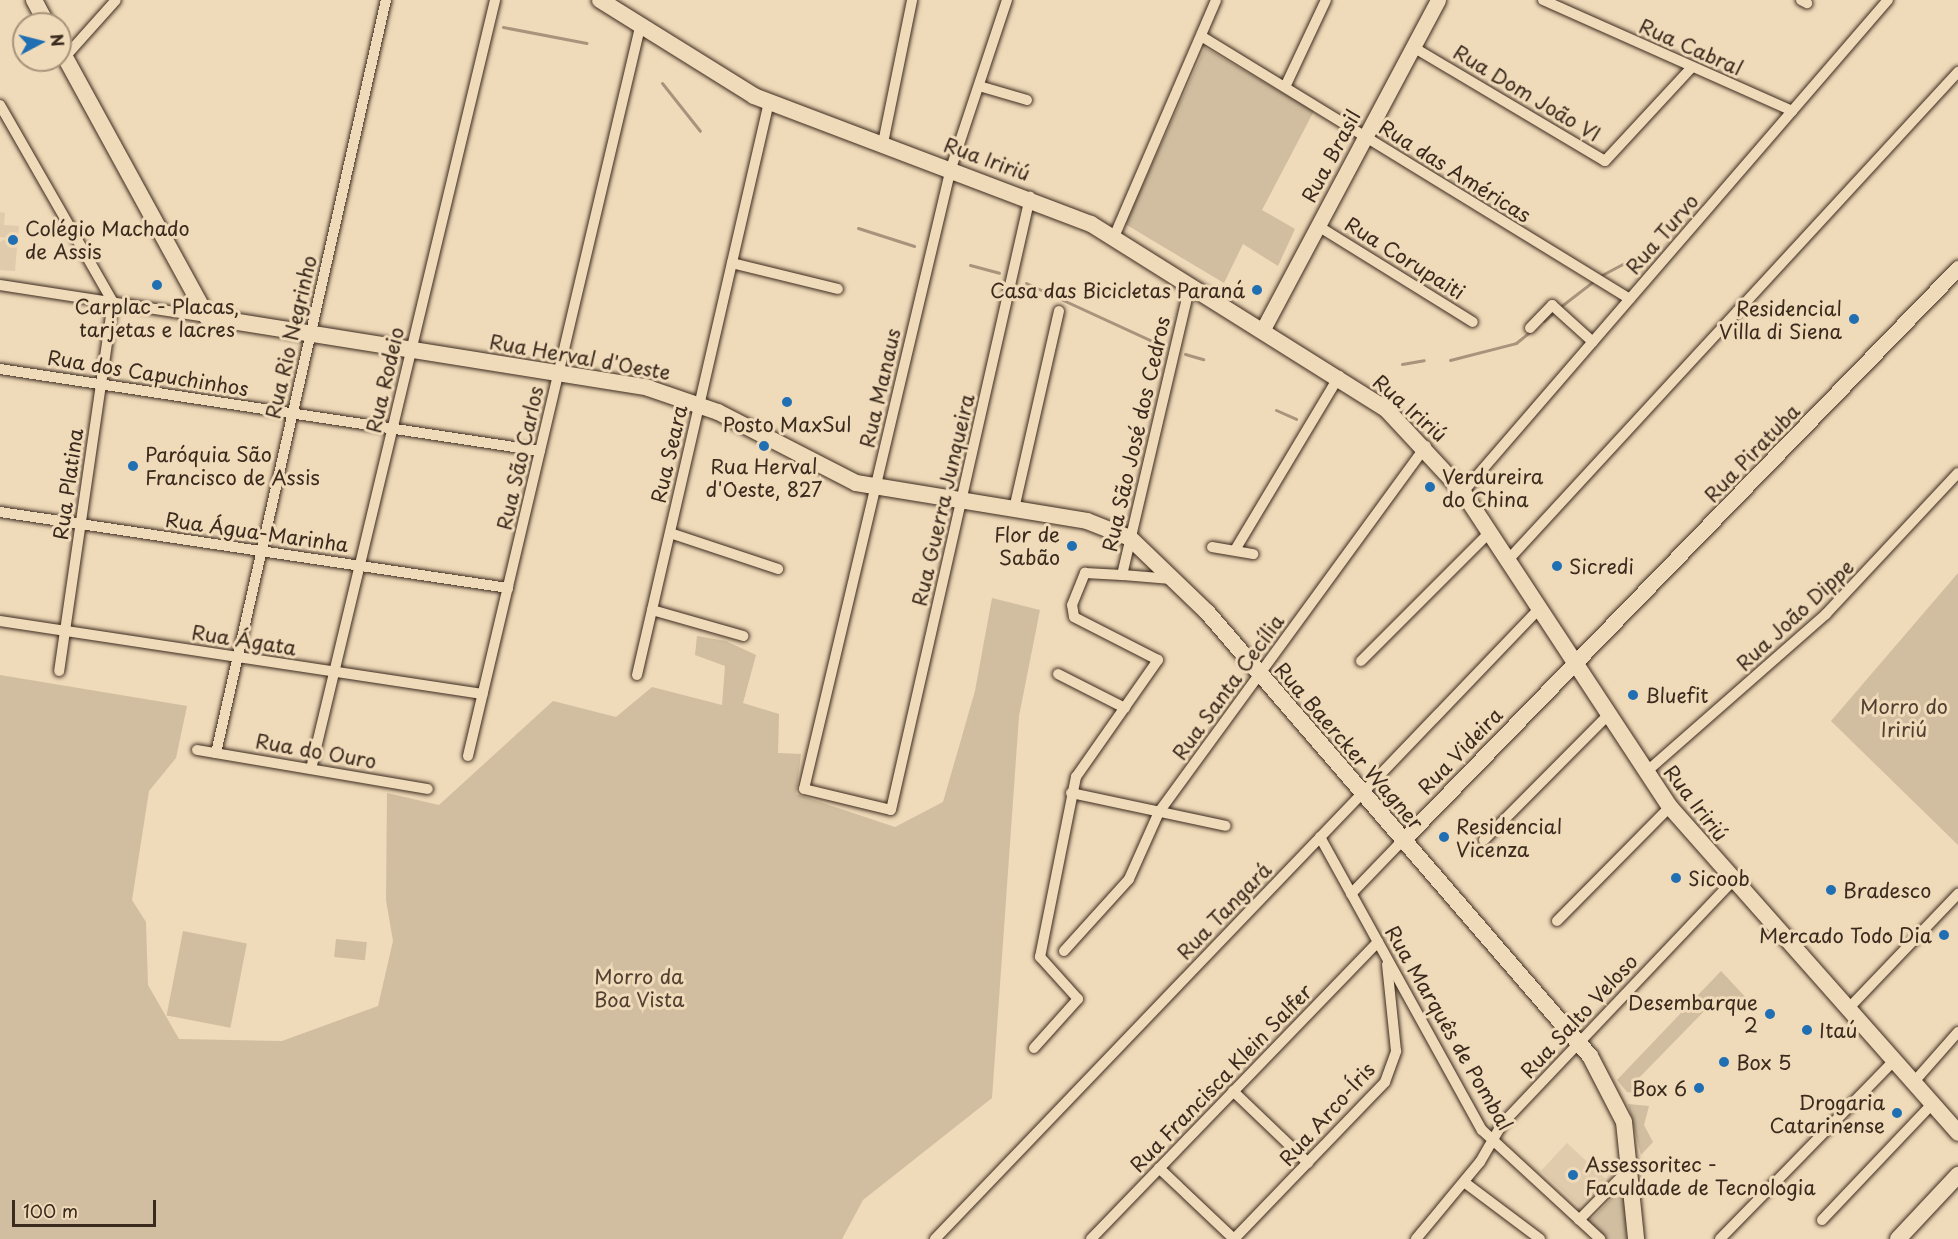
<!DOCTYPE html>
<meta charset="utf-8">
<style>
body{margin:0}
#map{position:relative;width:1958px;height:1239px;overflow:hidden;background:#efdab9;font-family:"Playpen Sans",sans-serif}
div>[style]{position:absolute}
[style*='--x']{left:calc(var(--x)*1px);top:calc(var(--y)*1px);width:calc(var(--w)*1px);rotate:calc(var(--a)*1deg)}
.built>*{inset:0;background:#e0cbac;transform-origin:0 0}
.green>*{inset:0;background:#d1bea0;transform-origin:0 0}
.stream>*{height:3px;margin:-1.5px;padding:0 1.5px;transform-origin:1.5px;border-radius:1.5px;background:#a8947c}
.roads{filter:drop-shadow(0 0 2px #3b2a1e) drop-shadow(0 0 2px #3b2a1e)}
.street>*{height:10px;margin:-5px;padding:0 5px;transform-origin:5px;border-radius:5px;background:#efdab9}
.secondary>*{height:15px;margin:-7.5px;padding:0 7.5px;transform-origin:7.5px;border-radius:7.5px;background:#efdab9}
.primary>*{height:16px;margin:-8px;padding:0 8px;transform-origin:8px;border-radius:8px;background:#efdab9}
.dots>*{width:16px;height:16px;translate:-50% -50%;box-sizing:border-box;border:3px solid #efdab9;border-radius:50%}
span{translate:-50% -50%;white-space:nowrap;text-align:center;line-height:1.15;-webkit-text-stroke:6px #efdab9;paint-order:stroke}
.street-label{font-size:20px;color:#3b2a1e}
.poi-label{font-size:20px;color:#3b2a1e}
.left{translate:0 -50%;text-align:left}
.right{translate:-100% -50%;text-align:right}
.park-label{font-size:20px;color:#524032}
.north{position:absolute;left:12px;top:12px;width:60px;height:60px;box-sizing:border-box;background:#efdab9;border:2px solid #a7947b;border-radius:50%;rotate:83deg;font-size:16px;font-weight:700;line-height:24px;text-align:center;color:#3b2a1e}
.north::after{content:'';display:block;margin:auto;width:21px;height:27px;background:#1f6fb2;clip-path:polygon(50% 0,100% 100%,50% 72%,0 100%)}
.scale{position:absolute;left:12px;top:1200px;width:144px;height:27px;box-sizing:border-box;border:3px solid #3b2a1e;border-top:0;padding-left:8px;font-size:18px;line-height:21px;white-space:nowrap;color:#3b2a1e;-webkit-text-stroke:4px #efdab9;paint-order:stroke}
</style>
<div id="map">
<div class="built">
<div style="clip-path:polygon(0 212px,5px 213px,4px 225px,19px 226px,15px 271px,0 270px,0 242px,7px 238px,0 237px)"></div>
<div style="left:1567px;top:1143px;width:52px;height:38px;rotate:43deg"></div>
</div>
<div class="green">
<div style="clip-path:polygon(1205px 48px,1314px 111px,1262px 210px,1295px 229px,1278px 266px,1243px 244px,1224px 283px,1125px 224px)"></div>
<div style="clip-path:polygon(1958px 573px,1958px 845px,1831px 721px)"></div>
<div style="clip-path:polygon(992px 598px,1040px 610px,1019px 716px,992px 1098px,863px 1200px,842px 1239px,0 1239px,0 675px,187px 706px,176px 758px,149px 791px,132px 900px,146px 922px,148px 985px,179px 1039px,282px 1041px,378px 1006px,393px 941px,386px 900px,387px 793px,439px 805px,553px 701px,616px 717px,652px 687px,722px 705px,725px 666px,695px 655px,697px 636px,726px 641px,756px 655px,743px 703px,779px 714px,778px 753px,801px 754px,796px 794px,895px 827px,943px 802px,975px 691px)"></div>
<div style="left:183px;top:931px;width:65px;height:86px;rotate:11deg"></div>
<div style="left:336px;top:939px;width:31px;height:18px;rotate:6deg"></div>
<div style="clip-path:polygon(1721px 971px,1750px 1002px,1716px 999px,1633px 1084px,1658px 1091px,1654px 1095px,1627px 1092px,1617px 1080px)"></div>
<div style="clip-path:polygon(1628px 1104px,1649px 1106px,1644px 1125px,1653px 1142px,1641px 1155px)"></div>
<div style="clip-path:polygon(1617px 1193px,1624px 1194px,1627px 1239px,1603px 1239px,1587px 1224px)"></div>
</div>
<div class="stream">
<div style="--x:503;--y:27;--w:85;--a:10.9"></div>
<div style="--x:662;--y:83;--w:61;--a:51.6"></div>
<div style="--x:858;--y:228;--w:59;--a:17.8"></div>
<div style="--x:970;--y:265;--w:30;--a:15"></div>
<div style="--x:1600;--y:276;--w:55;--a:-28"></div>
<div style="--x:1026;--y:283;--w:151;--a:24.7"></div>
<div style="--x:1560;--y:307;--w:44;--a:-37.6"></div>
<div style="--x:1544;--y:321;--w:15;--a:-42"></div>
<div style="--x:1185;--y:354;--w:19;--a:16"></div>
<div style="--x:1450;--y:360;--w:68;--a:-14.4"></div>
<div style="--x:1516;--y:343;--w:21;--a:-39"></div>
<div style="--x:1402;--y:364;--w:22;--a:-10"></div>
<div style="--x:1276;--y:410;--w:22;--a:24"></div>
</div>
<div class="roads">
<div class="street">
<div style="--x:1007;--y:0;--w:177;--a:108.4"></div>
<div style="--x:951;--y:168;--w:638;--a:103.32"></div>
<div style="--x:804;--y:789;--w:89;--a:13.6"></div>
<div style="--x:891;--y:810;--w:629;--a:-77.22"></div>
<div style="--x:1543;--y:0;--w:273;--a:24"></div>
<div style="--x:1801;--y:0;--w:7;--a:27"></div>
<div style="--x:1201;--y:36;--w:503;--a:31.51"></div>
<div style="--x:1413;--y:47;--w:223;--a:30.7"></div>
<div style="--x:1605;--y:161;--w:128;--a:-47.2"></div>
<div style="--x:65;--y:57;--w:76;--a:-48.2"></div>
<div style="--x:979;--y:86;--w:50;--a:16.3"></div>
<div style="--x:1285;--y:87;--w:96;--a:-64.8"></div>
<div style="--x:0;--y:105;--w:227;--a:60.2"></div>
<div style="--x:113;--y:302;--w:373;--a:98.3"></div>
<div style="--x:883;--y:143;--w:146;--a:-78.5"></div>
<div style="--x:1318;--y:226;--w:182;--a:31.8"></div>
<div style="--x:1114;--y:237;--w:258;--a:-66.7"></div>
<div style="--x:732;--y:263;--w:109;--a:13.8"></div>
<div style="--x:0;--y:285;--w:209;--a:8.8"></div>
<div style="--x:1530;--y:328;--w:32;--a:-46"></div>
<div style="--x:1552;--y:305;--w:55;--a:42.1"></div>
<div style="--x:0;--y:369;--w:546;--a:8.63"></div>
<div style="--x:1463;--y:492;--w:650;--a:-49.18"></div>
<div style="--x:1014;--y:509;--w:203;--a:-77.2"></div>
<div style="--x:0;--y:512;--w:514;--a:8.51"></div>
<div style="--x:670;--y:533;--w:114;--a:18.4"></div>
<div style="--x:1212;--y:547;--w:42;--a:9.7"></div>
<div style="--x:1235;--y:550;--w:203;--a:-59.1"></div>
<div style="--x:1508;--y:560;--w:664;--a:-47.32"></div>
<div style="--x:1122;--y:575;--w:50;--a:4.6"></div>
<div style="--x:652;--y:610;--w:95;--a:15.9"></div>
<div style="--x:0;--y:621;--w:488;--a:8.6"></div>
<div style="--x:1361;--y:661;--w:182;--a:-45"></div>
<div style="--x:1058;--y:674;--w:75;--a:26.9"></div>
<div style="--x:637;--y:675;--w:588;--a:-77.03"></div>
<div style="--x:197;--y:750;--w:234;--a:9.6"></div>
<div style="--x:216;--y:753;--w:772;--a:-77.28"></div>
<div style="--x:468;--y:756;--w:749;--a:-76.72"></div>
<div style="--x:311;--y:769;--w:791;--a:-76.54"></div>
<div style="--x:1645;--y:773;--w:241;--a:-41.3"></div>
<div style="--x:1826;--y:614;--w:193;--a:-46.9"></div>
<div style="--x:1071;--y:793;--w:158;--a:12"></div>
<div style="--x:1320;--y:837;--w:335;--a:61.1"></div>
<div style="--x:1482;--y:1130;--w:161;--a:42.7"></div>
<div style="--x:1484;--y:840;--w:175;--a:-45.2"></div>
<div style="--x:1351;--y:894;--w:76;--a:-46.1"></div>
<div style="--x:1557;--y:921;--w:161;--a:-45.3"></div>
<div style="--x:1064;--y:951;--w:97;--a:-47.9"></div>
<div style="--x:1129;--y:879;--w:73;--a:-65.9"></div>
<div style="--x:1159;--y:812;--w:453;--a:-53.9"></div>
<div style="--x:1847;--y:1010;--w:161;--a:-46.3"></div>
<div style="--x:1034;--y:1048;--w:66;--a:-48.1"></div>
<div style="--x:1078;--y:999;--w:57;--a:-132.1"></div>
<div style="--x:1040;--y:957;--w:184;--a:-78.7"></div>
<div style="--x:1076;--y:777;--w:143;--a:-55"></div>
<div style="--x:1158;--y:660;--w:94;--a:-152.9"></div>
<div style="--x:1074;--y:617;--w:12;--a:-99"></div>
<div style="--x:1072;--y:605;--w:35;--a:-68"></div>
<div style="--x:1085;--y:573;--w:37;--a:3"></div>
<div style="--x:1122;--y:575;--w:299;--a:-76.8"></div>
<div style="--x:1913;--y:1083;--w:68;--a:-48.6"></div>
<div style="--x:1233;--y:1091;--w:104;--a:43.8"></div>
<div style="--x:1159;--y:1168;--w:103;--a:43.4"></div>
<div style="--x:1464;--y:1182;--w:95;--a:36.9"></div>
<div style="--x:1579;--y:1220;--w:74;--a:-45.5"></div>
<div style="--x:1822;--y:1220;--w:160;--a:-46.5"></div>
<div style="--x:935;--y:1239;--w:873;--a:-46.21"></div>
<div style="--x:1091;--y:1239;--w:413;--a:-46"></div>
<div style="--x:1234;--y:1239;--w:218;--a:-46.1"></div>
<div style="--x:1385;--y:1082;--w:33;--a:-70"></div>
<div style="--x:1396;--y:1051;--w:87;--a:-95.9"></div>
<div style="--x:1416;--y:1239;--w:100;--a:-50.3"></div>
<div style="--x:1480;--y:1162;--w:44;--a:-59.9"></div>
<div style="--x:1502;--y:1124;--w:334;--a:-46.5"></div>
<div style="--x:1720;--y:1239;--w:249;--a:-45.7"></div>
</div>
<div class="secondary">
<div style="--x:1262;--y:331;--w:375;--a:-62"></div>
<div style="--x:1404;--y:839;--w:796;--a:-45.87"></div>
</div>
<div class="primary">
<div style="--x:34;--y:0;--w:27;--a:62"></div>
<div style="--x:600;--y:0;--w:181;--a:31.9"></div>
<div style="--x:754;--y:96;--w:360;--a:20.8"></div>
<div style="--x:1091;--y:224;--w:348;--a:32.1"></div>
<div style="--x:1386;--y:409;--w:113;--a:47.1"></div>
<div style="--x:1463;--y:492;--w:377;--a:56.7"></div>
<div style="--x:1670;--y:807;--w:435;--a:48.5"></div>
<div style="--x:60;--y:48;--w:307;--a:61.3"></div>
<div style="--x:207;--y:317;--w:447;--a:9.1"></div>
<div style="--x:648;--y:388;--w:74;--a:18.9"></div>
<div style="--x:718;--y:412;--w:155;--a:27.2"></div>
<div style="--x:856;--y:483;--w:234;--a:9.3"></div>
<div style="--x:1087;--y:521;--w:46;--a:21.6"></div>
<div style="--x:1130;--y:538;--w:107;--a:43.9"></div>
<div style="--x:1207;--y:612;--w:586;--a:49.22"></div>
<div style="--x:1590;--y:1056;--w:74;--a:62.7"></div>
<div style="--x:1624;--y:1122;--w:118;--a:84.1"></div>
<div style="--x:1898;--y:1239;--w:88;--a:-46.8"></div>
</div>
</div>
<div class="dots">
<div style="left:13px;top:240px;background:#1f6fb2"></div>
<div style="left:157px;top:285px;background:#1f6fb2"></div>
<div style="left:1257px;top:290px;background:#1f6fb2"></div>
<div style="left:1854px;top:319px;background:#1f6fb2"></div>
<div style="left:787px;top:402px;background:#1f6fb2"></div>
<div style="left:764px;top:446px;background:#1f6fb2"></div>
<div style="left:133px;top:466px;background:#1f6fb2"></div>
<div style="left:1430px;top:487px;background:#1f6fb2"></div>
<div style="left:1072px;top:546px;background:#1f6fb2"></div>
<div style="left:1557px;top:566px;background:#1f6fb2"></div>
<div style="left:1633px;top:695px;background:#1f6fb2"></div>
<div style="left:1444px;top:837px;background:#1f6fb2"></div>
<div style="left:1676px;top:878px;background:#1f6fb2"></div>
<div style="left:1831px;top:890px;background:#1f6fb2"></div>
<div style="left:1944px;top:935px;background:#1f6fb2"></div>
<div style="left:1770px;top:1014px;background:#1f6fb2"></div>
<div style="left:1807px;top:1030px;background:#1f6fb2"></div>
<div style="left:1724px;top:1062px;background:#1f6fb2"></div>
<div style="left:1699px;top:1088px;background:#1f6fb2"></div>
<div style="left:1897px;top:1113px;background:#1f6fb2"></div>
<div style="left:1573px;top:1175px;background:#1f6fb2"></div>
</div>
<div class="street-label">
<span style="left:1691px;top:47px;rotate:24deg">Rua Cabral</span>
<span style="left:1527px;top:93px;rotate:31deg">Rua Dom João VI</span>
<span style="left:1331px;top:156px;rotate:-62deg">Rua Brasil</span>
<span style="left:987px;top:159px;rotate:20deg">Rua Iririú</span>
<span style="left:1455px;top:171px;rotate:32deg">Rua das Américas</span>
<span style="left:1662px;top:234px;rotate:-49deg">Rua Turvo</span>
<span style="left:1405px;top:258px;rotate:32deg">Rua Corupaiti</span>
<span style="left:291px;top:337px;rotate:-77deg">Rua Rio Negrinho</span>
<span style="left:580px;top:357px;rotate:10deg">Rua Herval d'Oeste</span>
<span style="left:148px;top:373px;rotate:9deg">Rua dos Capuchinhos</span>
<span style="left:385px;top:380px;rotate:-77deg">Rua Rodeio</span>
<span style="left:880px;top:388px;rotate:-77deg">Rua Manaus</span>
<span style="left:1410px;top:408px;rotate:41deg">Rua Iririú</span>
<span style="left:1136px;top:434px;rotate:-77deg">Rua São José dos Cedros</span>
<span style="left:1752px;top:453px;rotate:-46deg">Rua Piratuba</span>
<span style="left:669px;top:454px;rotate:-77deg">Rua Seara</span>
<span style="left:520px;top:458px;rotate:-77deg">Rua São Carlos</span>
<span style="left:68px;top:484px;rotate:-82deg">Rua Platina</span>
<span style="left:943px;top:500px;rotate:-77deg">Rua Guerra Junqueira</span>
<span style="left:257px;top:532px;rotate:8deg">Rua Água-Marinha</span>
<span style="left:1795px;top:615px;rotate:-43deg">Rua João Dippe</span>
<span style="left:244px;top:640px;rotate:9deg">Rua Ágata</span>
<span style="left:1228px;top:687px;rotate:-54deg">Rua Santa Cecília</span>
<span style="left:1349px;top:746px;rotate:49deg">Rua Baercker Wagner</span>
<span style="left:316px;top:751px;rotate:10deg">Rua do Ouro</span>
<span style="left:1460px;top:751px;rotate:-46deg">Rua Videira</span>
<span style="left:1696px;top:803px;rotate:52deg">Rua Iririú</span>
<span style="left:1224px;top:911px;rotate:-46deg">Rua Tangará</span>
<span style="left:1579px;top:1016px;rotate:-47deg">Rua Salto Veloso</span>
<span style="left:1449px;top:1028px;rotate:60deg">Rua Marquês de Pombal</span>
<span style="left:1221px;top:1078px;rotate:-46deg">Rua Francisca Klein Salfer</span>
<span style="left:1327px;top:1114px;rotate:-48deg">Rua Arco-Íris</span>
</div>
<div class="poi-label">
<span class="left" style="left:25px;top:240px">Colégio Machado<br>de Assis</span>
<span class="right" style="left:1245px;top:290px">Casa das Bicicletas Paraná</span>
<span style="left:157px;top:318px">Carplac - Placas,<br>tarjetas e lacres</span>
<span class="right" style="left:1842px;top:320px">Residencial<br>Villa di Siena</span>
<span style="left:787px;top:424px">Posto MaxSul</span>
<span class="left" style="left:145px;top:466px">Paróquia São<br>Francisco de Assis</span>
<span style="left:764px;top:478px">Rua Herval<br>d'Oeste, 827</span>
<span class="left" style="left:1442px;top:488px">Verdureira<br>do China</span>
<span class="right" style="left:1060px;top:546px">Flor de<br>Sabão</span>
<span class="left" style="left:1569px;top:566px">Sicredi</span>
<span class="left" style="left:1645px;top:695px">Bluefit</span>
<span class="left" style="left:1456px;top:838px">Residencial<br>Vicenza</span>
<span class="left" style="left:1688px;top:878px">Sicoob</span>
<span class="left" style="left:1843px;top:890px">Bradesco</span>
<span class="right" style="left:1932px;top:935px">Mercado Todo Dia</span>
<span class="right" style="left:1758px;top:1014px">Desembarque<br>2</span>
<span class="left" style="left:1819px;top:1030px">Itaú</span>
<span class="left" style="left:1736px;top:1062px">Box 5</span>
<span class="right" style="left:1687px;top:1088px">Box 6</span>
<span class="right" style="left:1885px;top:1114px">Drogaria<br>Catarinense</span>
<span class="left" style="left:1585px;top:1176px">Assessoritec -<br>Faculdade de Tecnologia</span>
</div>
<div class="park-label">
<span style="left:1904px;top:718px">Morro do<br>Iririú</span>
<span style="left:639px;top:988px">Morro da<br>Boa Vista</span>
</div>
<div class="north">N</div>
<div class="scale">100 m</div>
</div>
